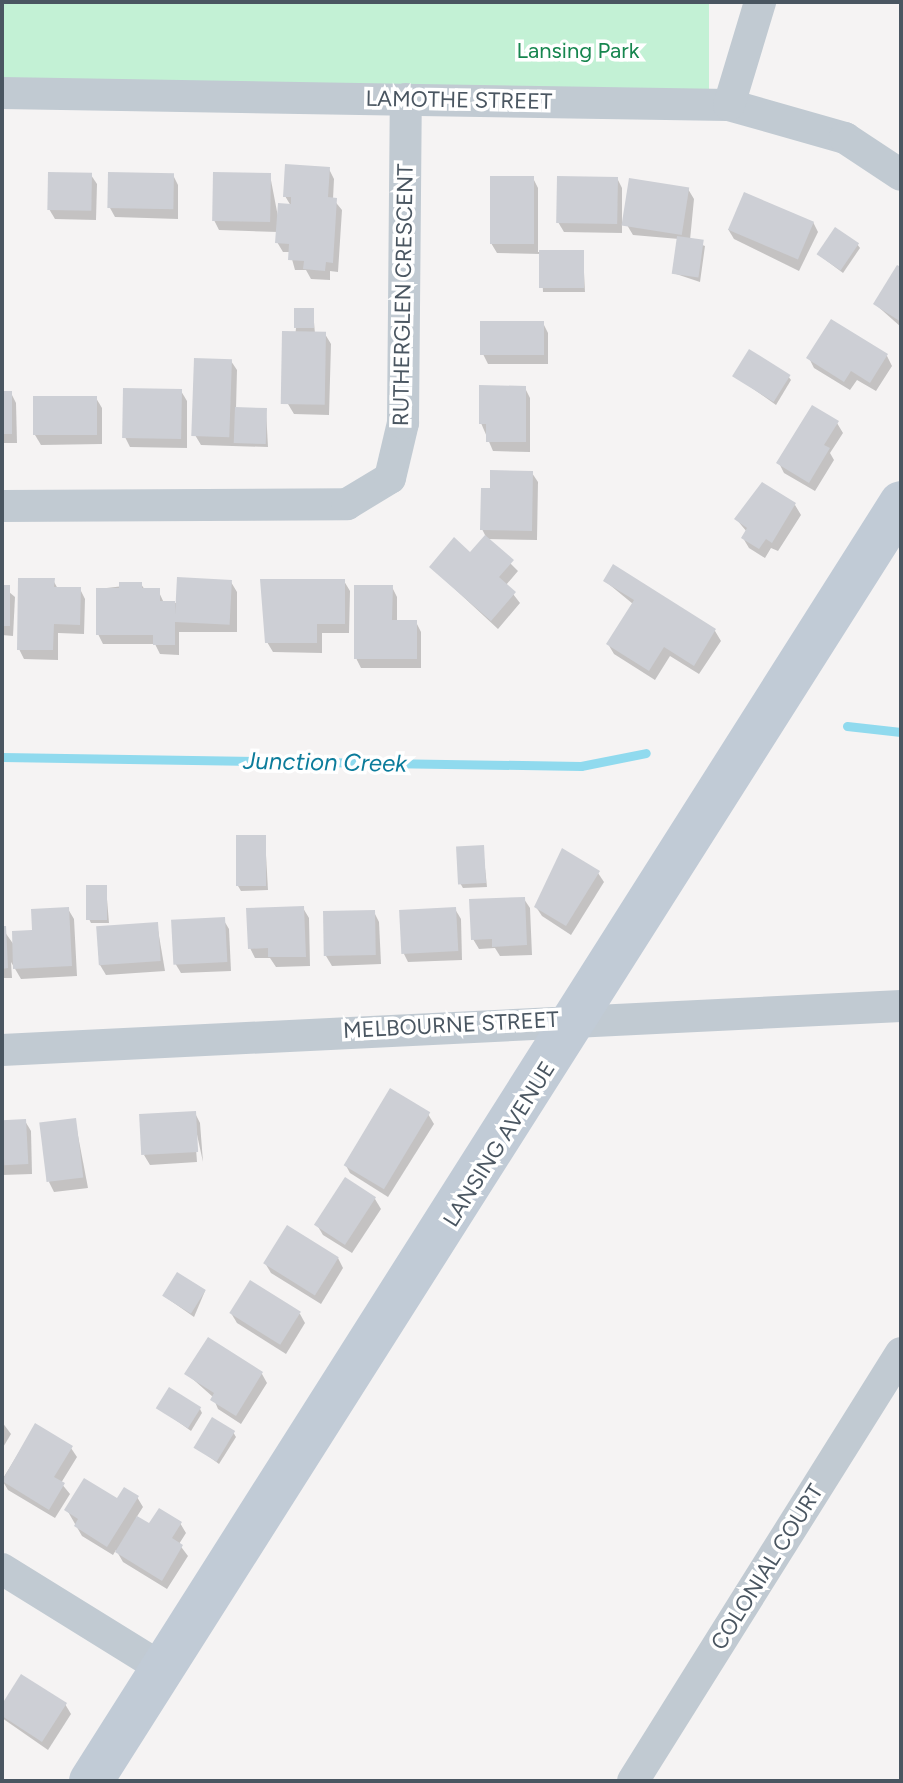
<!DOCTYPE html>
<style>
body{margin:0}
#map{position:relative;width:903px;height:1783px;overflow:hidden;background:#f5f3f3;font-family:Figtree,sans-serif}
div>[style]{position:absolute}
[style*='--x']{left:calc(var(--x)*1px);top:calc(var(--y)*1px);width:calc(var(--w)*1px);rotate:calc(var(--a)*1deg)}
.green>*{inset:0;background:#c3f1d5;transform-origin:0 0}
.shadow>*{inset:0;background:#0003}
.stream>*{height:9px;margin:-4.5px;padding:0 4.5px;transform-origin:4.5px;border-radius:4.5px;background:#90daee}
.building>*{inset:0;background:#cdcfd5;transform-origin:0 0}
.street>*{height:32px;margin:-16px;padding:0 16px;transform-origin:16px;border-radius:16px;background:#c1cad2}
.secondary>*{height:44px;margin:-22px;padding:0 22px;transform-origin:22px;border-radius:22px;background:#c1cbd6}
span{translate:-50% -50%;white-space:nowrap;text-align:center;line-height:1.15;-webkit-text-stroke:7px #fff;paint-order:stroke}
.park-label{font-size:22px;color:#17864f}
.street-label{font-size:22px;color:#4a5661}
.water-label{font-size:24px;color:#0c7c9b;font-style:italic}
.frame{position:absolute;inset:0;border:4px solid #4a5661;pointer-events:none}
</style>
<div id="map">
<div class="green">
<div style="left:2px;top:2px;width:707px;height:93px"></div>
</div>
<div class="shadow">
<div style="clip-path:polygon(329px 169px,334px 179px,333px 199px,342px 210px,338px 272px,330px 271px,330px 280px,311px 279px,306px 270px,295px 270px,290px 252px,283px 252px,277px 242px,278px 232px,219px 230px,214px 220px,270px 175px,279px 222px,291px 206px,285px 196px)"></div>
<div style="clip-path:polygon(91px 175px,97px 184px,96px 220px,55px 219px,49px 209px)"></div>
<div style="clip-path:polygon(173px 175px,178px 185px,178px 219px,115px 217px,110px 208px)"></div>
<div style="clip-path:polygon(533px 178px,538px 188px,538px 252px,583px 252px,585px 292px,543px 292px,541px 254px,497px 253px,491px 243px)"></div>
<div style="clip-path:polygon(617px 178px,622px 188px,622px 233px,564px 232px,558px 222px)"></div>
<div style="clip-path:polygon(688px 189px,694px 199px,690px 240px,705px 246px,700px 282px,673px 273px,679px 239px,633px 235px,627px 225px)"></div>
<div style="clip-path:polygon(813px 222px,818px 232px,799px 271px,734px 239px,728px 229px)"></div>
<div style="clip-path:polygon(857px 244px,860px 248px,843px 273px,819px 255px)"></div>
<div style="clip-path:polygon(901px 270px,901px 327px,875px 304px)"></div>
<div style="clip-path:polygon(313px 310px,315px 334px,325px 334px,331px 344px,329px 415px,294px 414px,288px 404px,296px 328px)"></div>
<div style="clip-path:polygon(543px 323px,548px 333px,548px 364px,488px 364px,483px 354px)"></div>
<div style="clip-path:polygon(887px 356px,892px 366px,876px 391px,857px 380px,850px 390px,814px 368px,809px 358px)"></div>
<div style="clip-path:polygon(231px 361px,237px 370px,236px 409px,266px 410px,268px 447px,201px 445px,195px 435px)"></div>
<div style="clip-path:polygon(735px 376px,788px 376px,791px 380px,776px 405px)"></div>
<div style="clip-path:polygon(525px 388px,530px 398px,530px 452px,493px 451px,481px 423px)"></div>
<div style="clip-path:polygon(181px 391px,187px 401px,187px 448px,130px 447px,125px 437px)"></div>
<div style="clip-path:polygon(2px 393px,11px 393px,16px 403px,17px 443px,2px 443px)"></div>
<div style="clip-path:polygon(96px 398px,102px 408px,102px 444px,41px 445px,35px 435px)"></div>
<div style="clip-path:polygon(837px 423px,843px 433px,830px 453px,834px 460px,815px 491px,784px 473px,779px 463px)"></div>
<div style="clip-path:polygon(532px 473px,538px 482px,537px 540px,486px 539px,518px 571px,506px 585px,520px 603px,498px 629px,431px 567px,470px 554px,486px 537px,482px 529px,492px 490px)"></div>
<div style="clip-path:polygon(795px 505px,801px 515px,778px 551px,771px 548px,765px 558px,749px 548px,743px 538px,747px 532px,737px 520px)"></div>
<div style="clip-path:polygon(614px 567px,715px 631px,721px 641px,699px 674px,670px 656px,655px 680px,614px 654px,608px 644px,633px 604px,605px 581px)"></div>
<div style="clip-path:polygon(53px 580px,58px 589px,80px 589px,85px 599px,84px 634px,58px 633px,58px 660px,24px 659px,19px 649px)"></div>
<div style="clip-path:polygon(344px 581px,350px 591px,349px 633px,322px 633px,322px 653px,273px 652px,267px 642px)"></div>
<div style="clip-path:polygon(231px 582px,237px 592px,237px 632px,179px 632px,179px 655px,160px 654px,155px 644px,103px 644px,98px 634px,98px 589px,141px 584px,145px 590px,158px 590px,164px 603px,178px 603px)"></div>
<div style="clip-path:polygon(2px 586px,15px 597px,13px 636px,2px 635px)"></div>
<div style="clip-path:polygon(392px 587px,397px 597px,397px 622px,416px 622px,421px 632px,421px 668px,361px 668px,356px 658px)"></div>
<div style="clip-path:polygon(265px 837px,268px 890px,241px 891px,238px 886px)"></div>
<div style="clip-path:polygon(483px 848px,487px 887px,463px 888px,460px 883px)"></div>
<div style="clip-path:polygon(598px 873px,604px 882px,571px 935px,542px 916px,536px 907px)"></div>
<div style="clip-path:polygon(106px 887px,109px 923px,91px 923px,89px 919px)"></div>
<div style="clip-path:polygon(524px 899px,530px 908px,532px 955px,500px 956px,495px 948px,479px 949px,473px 939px)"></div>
<div style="clip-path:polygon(303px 908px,309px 918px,310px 966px,276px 967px,270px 958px,255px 958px,250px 948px)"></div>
<div style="clip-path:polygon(68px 909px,74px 919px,77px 976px,21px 979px,11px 962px,12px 978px,2px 978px,2px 928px,14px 945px)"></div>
<div style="clip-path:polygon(455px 909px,461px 919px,462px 960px,408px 962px,403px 952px)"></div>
<div style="clip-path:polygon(374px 912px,379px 922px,381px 964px,332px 966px,326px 956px)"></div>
<div style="clip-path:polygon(223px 919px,229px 929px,231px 971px,181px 973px,175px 963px)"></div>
<div style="clip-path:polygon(157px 924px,165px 971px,106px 975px,100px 965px)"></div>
<div style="clip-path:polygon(195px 1113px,200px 1123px,203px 1162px,194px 1121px,197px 1162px,150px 1165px,144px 1155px)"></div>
<div style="clip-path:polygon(428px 1114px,434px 1124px,388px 1197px,350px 1173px,345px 1164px)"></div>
<div style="clip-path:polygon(75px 1120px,88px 1188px,54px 1192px,49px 1182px)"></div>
<div style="clip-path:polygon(25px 1121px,31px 1131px,32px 1174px,2px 1175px,2px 1122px)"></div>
<div style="clip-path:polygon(345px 1180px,375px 1199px,381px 1209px,352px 1253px,323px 1235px,317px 1225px)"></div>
<div style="clip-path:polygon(338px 1258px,343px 1268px,321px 1304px,271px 1273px,265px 1263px)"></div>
<div style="clip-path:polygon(205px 1291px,194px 1317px,164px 1296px)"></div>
<div style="clip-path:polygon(231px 1313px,300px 1314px,305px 1323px,286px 1354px,237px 1323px)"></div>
<div style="clip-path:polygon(187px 1374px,262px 1374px,267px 1383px,241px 1424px,218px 1409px,213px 1397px)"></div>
<div style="clip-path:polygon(159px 1408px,200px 1409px,202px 1413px,191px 1431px)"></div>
<div style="clip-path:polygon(2px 1422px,11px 1434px,2px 1449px)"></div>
<div style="clip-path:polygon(35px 1426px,71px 1448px,77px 1457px,61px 1483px,70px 1494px,55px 1518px,8px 1490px,2px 1480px)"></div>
<div style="clip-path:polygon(233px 1432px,236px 1437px,219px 1464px,196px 1447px)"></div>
<div style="clip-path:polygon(137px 1497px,143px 1507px,136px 1518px,150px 1526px,180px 1523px,186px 1533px,179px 1544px,188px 1556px,167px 1589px,123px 1562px,116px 1550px,113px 1555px,82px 1536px,67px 1510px)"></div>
<div style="clip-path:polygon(65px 1704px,71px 1714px,48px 1750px,2px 1718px,2px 1708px)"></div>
</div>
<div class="stream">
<div style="--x:847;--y:726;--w:54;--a:6.3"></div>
<div style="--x:2;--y:757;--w:579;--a:0.89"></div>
<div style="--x:581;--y:766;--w:66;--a:-11.3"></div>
</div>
<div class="building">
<div style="clip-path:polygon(285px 164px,330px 167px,328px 197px,337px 198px,333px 263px,326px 262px,325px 271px,303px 269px,304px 261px,288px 260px,289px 244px,275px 243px,278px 203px,291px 204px,291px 197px,283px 197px)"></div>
<div style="left:48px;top:172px;width:44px;height:38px;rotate:1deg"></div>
<div style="left:108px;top:172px;width:66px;height:36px;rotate:1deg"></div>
<div style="left:213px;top:172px;width:58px;height:49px;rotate:1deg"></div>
<div style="left:490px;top:176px;width:44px;height:68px"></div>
<div style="left:557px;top:176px;width:61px;height:47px;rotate:1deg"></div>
<div style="left:629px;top:178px;width:61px;height:48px;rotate:9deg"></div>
<div style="left:744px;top:192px;width:76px;height:41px;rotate:23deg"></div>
<div style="left:835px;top:227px;width:29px;height:33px;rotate:34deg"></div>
<div style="left:677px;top:236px;width:27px;height:38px;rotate:8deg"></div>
<div style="left:539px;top:250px;width:45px;height:38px"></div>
<div style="clip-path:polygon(897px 265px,901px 267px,901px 322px,873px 304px)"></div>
<div style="left:294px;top:308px;width:20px;height:20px"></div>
<div style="clip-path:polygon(831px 319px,888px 354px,870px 383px,851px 371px,844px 382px,806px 358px)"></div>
<div style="left:480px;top:321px;width:64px;height:34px"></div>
<div style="left:282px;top:331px;width:44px;height:73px;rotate:1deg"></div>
<div style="left:749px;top:349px;width:49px;height:32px;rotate:32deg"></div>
<div style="left:194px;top:358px;width:38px;height:78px;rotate:2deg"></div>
<div style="clip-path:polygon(479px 385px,526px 386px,526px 442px,486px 442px,486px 424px,479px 424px)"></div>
<div style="left:123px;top:388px;width:59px;height:50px;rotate:1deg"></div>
<div style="left:2px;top:391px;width:10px;height:43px"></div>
<div style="left:97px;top:396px;width:39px;height:64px;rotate:90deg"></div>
<div style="clip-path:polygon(812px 405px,839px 421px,824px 445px,830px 448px,809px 483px,776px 463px)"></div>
<div style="left:235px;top:407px;width:32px;height:36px;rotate:2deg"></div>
<div style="clip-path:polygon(490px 470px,533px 471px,532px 531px,480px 530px,481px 488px,490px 488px)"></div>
<div style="clip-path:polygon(762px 482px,796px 503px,772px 543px,766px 539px,759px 549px,741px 538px,747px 528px,734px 519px)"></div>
<div style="clip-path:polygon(485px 535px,514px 560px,499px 577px,516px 592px,491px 621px,429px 567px,454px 537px,470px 552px)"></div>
<div style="clip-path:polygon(613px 564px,716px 629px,694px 666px,664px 647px,649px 671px,606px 644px,634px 600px,603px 581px)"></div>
<div style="left:177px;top:577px;width:55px;height:45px;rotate:3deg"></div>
<div style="clip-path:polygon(18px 578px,55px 578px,54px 587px,81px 587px,80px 625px,54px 624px,53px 650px,17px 650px)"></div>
<div style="clip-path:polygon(260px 579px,345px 579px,345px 624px,317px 624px,317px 643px,265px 643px)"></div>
<div style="clip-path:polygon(119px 582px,142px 582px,142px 588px,160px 588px,160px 601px,175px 601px,175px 645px,153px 645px,153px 635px,96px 635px,96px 588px,119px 588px)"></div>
<div style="left:2px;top:585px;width:8px;height:41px"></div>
<div style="clip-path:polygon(354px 585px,393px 585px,392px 620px,417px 620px,417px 659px,354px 659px)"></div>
<div style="left:266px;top:835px;width:51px;height:30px;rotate:90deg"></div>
<div style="left:484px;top:845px;width:38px;height:28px;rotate:87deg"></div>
<div style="clip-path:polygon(562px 848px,600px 871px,566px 926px,534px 907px)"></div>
<div style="left:86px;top:885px;width:21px;height:35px"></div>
<div style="clip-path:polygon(525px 897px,527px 945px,492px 947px,492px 939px,471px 940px,469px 899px)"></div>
<div style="clip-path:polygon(304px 906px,306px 957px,268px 957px,268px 948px,248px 949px,246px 908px)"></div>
<div style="clip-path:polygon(69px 907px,72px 966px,13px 969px,12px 931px,32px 930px,31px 909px)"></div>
<div style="left:456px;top:907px;width:44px;height:57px;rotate:87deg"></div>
<div style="left:375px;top:910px;width:45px;height:52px;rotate:89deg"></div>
<div style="left:225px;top:917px;width:45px;height:54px;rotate:87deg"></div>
<div style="left:158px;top:922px;width:39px;height:62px;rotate:86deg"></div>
<div style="clip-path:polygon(2px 926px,6px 926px,8px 968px,2px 969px)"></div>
<div style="left:390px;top:1088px;width:47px;height:90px;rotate:31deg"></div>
<div style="left:196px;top:1111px;width:41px;height:57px;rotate:87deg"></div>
<div style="left:76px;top:1118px;width:60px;height:37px;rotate:83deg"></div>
<div style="left:26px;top:1119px;width:45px;height:24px;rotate:87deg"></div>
<div style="left:345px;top:1177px;width:37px;height:57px;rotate:33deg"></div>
<div style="left:287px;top:1225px;width:61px;height:45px;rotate:32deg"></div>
<div style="left:177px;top:1272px;width:34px;height:28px;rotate:32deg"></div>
<div style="left:250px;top:1280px;width:60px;height:39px;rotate:32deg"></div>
<div style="clip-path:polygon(208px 1337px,263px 1372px,236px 1416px,210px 1400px,214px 1393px,184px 1374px)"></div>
<div style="left:169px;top:1387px;width:38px;height:25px;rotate:32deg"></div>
<div style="left:212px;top:1417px;width:27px;height:36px;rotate:31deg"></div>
<div style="clip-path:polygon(35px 1423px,73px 1446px,54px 1477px,65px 1483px,49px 1510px,2px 1481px)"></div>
<div style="clip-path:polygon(84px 1478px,117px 1498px,124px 1487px,139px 1496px,107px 1547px,74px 1526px,78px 1519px,64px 1510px)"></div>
<div style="clip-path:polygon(159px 1508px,182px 1522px,172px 1538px,183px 1545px,162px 1581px,115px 1552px,137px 1516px,149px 1523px)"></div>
<div style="clip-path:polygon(21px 1674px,67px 1703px,42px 1742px,2px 1716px,2px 1704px)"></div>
</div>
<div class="street">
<div style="--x:2;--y:93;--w:727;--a:0.95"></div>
<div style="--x:729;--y:105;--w:121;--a:15.9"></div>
<div style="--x:845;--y:138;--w:67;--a:33.5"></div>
<div style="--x:729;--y:105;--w:108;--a:-73.2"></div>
<div style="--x:2;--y:506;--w:345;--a:-0.3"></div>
<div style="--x:347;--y:504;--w:50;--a:-31.2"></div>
<div style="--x:390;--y:478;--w:57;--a:-76.7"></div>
<div style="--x:403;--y:423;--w:324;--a:-89.5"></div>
<div style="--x:2;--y:1050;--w:900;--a:-2.8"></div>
<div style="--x:2;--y:1569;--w:192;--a:31.8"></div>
<div style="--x:633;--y:1781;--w:505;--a:-57.95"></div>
</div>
<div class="secondary">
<div style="--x:91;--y:1781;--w:1513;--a:-57.63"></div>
</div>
<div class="park-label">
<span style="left:578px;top:51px">Lansing Park</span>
</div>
<div class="street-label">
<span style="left:459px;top:100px;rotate:1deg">LAMOTHE STREET</span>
<span style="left:403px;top:295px;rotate:-89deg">RUTHERGLEN CRESCENT</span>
<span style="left:451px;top:1025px;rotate:-3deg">MELBOURNE STREET</span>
<span style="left:499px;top:1144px;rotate:-58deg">LANSING AVENUE</span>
<span style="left:767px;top:1567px;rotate:-58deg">COLONIAL COURT</span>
</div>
<div class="water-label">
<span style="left:325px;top:762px;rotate:1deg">Junction Creek</span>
</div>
<div class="frame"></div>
</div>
